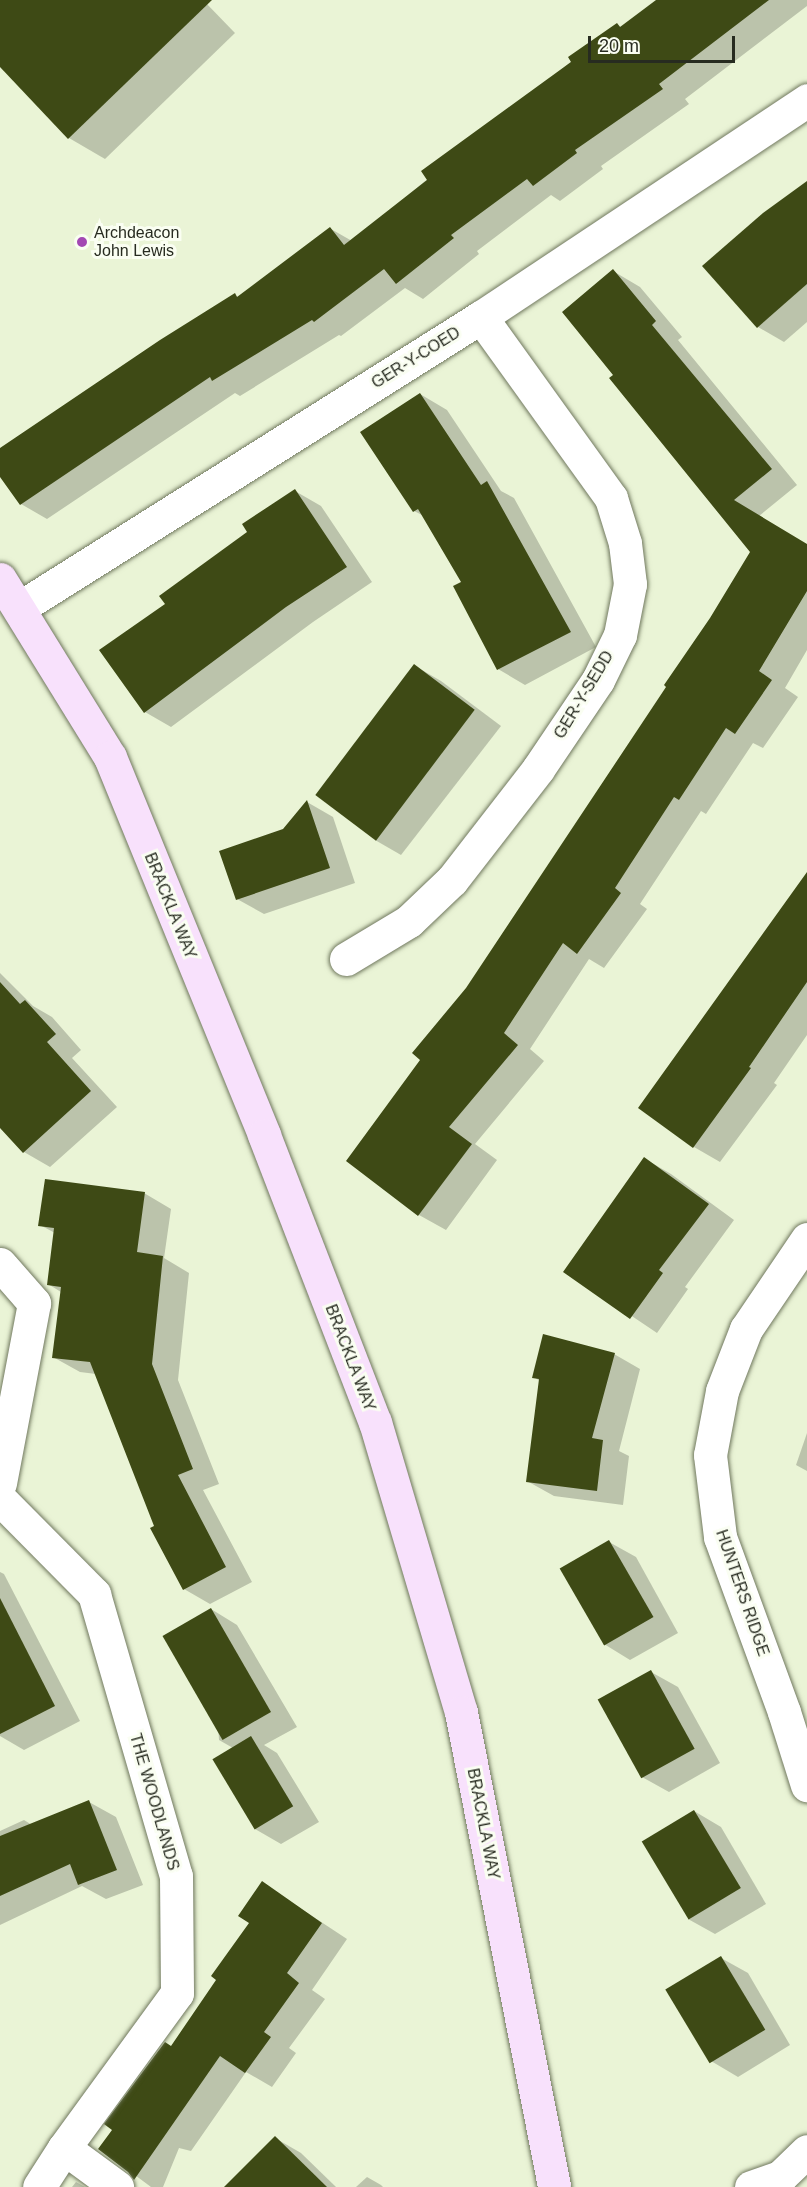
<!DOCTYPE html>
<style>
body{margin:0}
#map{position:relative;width:807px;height:2187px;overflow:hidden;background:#eaf4d6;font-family:Arial,sans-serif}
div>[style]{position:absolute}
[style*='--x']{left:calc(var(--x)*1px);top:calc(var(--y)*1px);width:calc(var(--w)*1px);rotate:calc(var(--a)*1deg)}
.shadow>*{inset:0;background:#0003}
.building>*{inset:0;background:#3e4a15;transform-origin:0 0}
.roads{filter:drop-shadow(0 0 2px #70785e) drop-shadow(0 0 2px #70785e)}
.street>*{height:33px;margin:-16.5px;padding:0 16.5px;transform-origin:16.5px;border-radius:16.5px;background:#fff}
.secondary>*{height:33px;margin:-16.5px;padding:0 16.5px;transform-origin:16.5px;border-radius:16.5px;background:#f8e1fc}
.dots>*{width:16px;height:16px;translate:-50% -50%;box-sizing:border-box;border:3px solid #fafef2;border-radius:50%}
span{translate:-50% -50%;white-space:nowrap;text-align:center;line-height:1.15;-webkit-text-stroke:6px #fafef2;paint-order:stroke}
.poi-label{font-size:16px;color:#272b20}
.left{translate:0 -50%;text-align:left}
.street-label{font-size:16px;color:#272b20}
.scale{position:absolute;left:588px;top:36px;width:147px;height:27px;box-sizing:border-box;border:3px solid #272b20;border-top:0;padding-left:8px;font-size:18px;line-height:21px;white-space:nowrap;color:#272b20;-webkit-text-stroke:4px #fafef2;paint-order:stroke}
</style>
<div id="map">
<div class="shadow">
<div style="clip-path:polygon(0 0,203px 0,235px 33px,105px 159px,69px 138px,0 65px)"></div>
<div style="clip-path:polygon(658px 0,807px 0,807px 6px,685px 99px,689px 104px,601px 166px,603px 169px,560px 201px,551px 195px,477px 251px,479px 254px,423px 299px,405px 288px,341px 336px,339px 335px,240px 396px,235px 393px,47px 519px,21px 504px,0 474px,0 450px,235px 295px,238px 297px,331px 229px,352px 241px,617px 24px,622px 28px)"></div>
<div style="clip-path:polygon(807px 182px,807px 322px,784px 342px,758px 327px)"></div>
<div style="clip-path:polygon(613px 271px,640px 287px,682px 337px,678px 340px,797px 485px,759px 516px,807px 545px,807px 650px,785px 688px,798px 697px,763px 748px,753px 743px,706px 814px,701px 811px,640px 904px,647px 909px,604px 968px,589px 959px,530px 1049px,544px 1061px,475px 1144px,497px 1160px,446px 1230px,419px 1215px,348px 1161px,423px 1060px,711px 619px,752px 552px,615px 375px)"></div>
<div style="clip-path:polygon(420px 394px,447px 410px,501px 491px,514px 498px,596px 647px,525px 685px,498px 669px,455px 587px,463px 582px,424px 516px,414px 511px)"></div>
<div style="clip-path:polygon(295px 491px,321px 506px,372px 582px,313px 622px,171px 727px,145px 712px,167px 604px)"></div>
<div style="clip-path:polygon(415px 666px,441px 681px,501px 726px,401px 855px,375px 840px)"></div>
<div style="clip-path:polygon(307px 802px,333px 817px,355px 883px,264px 914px,237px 899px)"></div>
<div style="clip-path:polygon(807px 874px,807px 1035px,774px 1083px,777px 1085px,720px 1162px,694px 1147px,640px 1108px)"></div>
<div style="clip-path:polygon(0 973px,33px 1006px,52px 1017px,81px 1050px,72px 1058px,117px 1107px,50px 1167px,24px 1152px,0 1126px)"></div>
<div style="clip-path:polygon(645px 1159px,671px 1174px,734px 1220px,685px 1287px,688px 1289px,657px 1333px,565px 1271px)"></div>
<div style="clip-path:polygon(144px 1193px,171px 1209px,164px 1258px,189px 1273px,178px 1380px,219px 1484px,203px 1490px,252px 1582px,210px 1604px,184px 1589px,156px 1526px,96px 1374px,80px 1372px,53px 1357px,61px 1292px,48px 1284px,55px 1233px,40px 1225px)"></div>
<div style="clip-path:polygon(614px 1354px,640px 1369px,619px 1451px,629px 1456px,623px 1505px,554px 1496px,527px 1481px,540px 1381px,534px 1377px)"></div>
<div style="clip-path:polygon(807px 1433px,807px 1471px,796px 1465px)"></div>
<div style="clip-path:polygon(609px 1542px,636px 1557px,678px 1633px,630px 1660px,604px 1644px)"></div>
<div style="clip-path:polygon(0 1572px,4px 1574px,80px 1721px,24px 1750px,0 1736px)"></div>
<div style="clip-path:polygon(211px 1609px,237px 1625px,297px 1727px,264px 1745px,277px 1753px,319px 1822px,281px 1844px,255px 1829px,233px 1748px,219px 1740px)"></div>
<div style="clip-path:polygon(651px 1672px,678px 1687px,720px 1763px,669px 1792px,642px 1777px)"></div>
<div style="clip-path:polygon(89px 1802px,116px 1817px,143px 1885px,106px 1899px,82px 1886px,0 1925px,0 1831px,24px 1820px,32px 1825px)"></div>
<div style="clip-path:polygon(694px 1811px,721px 1827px,766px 1904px,715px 1934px,688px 1919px)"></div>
<div style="clip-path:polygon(262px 1883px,347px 1939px,312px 1990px,325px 1999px,289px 2048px,296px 2053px,272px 2087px,246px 2072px,191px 2151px,179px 2148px,163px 2187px,151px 2187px,100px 2149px,218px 1980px,252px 1923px)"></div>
<div style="clip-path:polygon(721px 1958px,748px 1973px,790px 2045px,738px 2077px,711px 2061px)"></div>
<div style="clip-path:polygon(275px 2138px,301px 2153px,336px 2187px,263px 2187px)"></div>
<div style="clip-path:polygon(367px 2177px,381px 2185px,383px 2187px,356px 2187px)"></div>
<div style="clip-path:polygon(76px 2182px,85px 2187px,72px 2187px)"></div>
</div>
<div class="building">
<div style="clip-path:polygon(0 0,212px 0,68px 139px,0 67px)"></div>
<div style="clip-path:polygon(656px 0,769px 0,659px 84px,663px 89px,575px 150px,577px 153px,533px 186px,527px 179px,451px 235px,454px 238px,396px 284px,384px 269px,314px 322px,312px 320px,212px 381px,210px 377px,20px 505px,0 477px,0 448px,160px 340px,235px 293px,237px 297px,330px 227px,344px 245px,427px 180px,421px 171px,571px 62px,568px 57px,617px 23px,620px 27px)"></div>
<div style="clip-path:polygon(807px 181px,807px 284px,757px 328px,702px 266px,763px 213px)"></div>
<div style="clip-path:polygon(613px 269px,656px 321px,652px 325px,772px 469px,734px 500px,807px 544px,807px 591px,759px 671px,772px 680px,735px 734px,726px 728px,679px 800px,674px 797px,615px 888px,621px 893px,577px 954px,563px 943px,504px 1033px,518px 1045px,449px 1127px,472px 1144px,418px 1216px,346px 1161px,420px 1060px,412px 1053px,466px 988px,666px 687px,664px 685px,710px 618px,750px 552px,609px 378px,613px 375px,562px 312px)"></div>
<div style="clip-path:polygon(420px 393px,481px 485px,487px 481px,571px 632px,497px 670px,453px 586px,461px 582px,418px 509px,413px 512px,360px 432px)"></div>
<div style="clip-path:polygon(295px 489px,347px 567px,286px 607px,144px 713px,99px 650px,165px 604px,159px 596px,247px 532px,242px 524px)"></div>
<div style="left:414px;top:664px;width:76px;height:164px;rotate:37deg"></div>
<div style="clip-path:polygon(307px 800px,330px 868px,236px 900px,219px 851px,283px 829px)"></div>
<div style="clip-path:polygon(807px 872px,807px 982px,749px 1067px,751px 1068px,693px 1148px,638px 1108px)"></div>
<div style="clip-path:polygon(0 982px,20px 1004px,25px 1000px,56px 1034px,47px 1042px,91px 1091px,23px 1153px,0 1128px)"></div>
<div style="clip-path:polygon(644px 1157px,709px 1204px,659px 1270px,663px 1273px,630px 1319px,563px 1272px)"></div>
<div style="clip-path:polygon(45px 1179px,145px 1192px,137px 1252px,163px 1256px,152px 1364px,193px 1469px,178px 1475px,226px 1567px,183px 1590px,150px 1528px,154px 1526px,90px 1362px,52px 1358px,61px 1287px,47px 1285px,54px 1228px,38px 1226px)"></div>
<div style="clip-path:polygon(543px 1334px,615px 1353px,592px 1438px,603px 1440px,597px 1491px,526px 1482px,539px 1379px,532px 1378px)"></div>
<div style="left:609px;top:1540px;width:89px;height:57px;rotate:60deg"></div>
<div style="clip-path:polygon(0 1598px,55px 1706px,0 1734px)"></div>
<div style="left:211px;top:1608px;width:120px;height:56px;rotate:60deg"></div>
<div style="left:651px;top:1670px;width:90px;height:61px;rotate:61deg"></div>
<div style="left:251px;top:1736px;width:82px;height:45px;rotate:59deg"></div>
<div style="clip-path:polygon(89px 1800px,117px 1870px,78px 1885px,70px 1864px,0 1896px,0 1836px)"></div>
<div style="left:694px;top:1810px;width:91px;height:61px;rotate:59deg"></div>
<div style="clip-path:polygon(262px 1881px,322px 1923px,287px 1973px,299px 1983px,264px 2032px,271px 2037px,245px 2073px,220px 2056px,134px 2180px,128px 2172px,98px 2149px,112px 2130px,104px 2124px,165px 2042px,171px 2046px,216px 1980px,211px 1976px,249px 1923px,238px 1916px)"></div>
<div style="left:721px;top:1956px;width:86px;height:65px;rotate:59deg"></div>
<div style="clip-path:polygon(275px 2136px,327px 2187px,224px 2187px)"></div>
</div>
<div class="roads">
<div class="street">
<div style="--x:19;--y:608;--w:546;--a:-32.21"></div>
<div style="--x:481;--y:317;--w:392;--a:-33.6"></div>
<div style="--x:346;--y:959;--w:74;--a:-31.1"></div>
<div style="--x:409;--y:921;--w:59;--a:-43.6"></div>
<div style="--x:452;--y:880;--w:140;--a:-52.2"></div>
<div style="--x:538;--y:769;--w:107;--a:-56"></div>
<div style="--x:598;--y:680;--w:50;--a:-63.9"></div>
<div style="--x:620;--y:635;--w:52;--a:-78.9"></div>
<div style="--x:630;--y:584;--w:41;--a:-97"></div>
<div style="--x:625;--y:543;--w:47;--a:-107.3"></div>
<div style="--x:611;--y:498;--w:223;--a:-125.7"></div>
<div style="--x:807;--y:1239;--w:109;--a:124.1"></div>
<div style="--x:746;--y:1329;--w:66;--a:111.2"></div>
<div style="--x:722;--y:1391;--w:65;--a:100.6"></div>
<div style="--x:710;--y:1455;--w:83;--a:83"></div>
<div style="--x:720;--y:1537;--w:186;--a:69.9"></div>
<div style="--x:784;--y:1712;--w:77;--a:72.5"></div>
<div style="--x:0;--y:1264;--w:52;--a:48.9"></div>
<div style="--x:34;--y:1303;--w:183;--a:100.7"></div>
<div style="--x:0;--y:1499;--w:134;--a:45.3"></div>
<div style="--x:94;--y:1594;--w:294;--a:73.8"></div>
<div style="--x:176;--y:1876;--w:117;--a:89.5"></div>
<div style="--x:177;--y:1993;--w:192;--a:126.1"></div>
<div style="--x:64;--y:2148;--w:46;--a:122.7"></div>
<div style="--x:64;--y:2148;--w:66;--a:36.3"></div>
<div style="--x:751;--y:2187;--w:31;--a:-19"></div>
<div style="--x:780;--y:2177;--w:37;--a:-44"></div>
</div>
<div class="secondary">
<div style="--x:0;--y:579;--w:209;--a:58.3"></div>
<div style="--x:110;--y:757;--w:408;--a:67.8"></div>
<div style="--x:264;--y:1135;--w:308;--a:68.9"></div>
<div style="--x:375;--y:1422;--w:302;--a:73.5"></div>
<div style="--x:461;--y:1712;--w:484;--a:78.9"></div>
</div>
</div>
<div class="dots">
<div style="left:82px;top:242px;background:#a348b3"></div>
</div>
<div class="poi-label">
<span class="left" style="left:94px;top:242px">Archdeacon<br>John Lewis</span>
</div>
<div class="street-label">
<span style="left:416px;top:358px;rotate:-32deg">GER-Y-COED</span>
<span style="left:584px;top:695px;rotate:-59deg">GER-Y-SEDD</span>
<span style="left:170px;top:906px;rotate:68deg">BRACKLA WAY</span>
<span style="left:350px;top:1358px;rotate:69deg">BRACKLA WAY</span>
<span style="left:742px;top:1593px;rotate:71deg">HUNTERS RIDGE</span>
<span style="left:154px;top:1802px;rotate:74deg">THE WOODLANDS</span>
<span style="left:483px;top:1824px;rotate:79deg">BRACKLA WAY</span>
</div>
<div class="scale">20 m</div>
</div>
